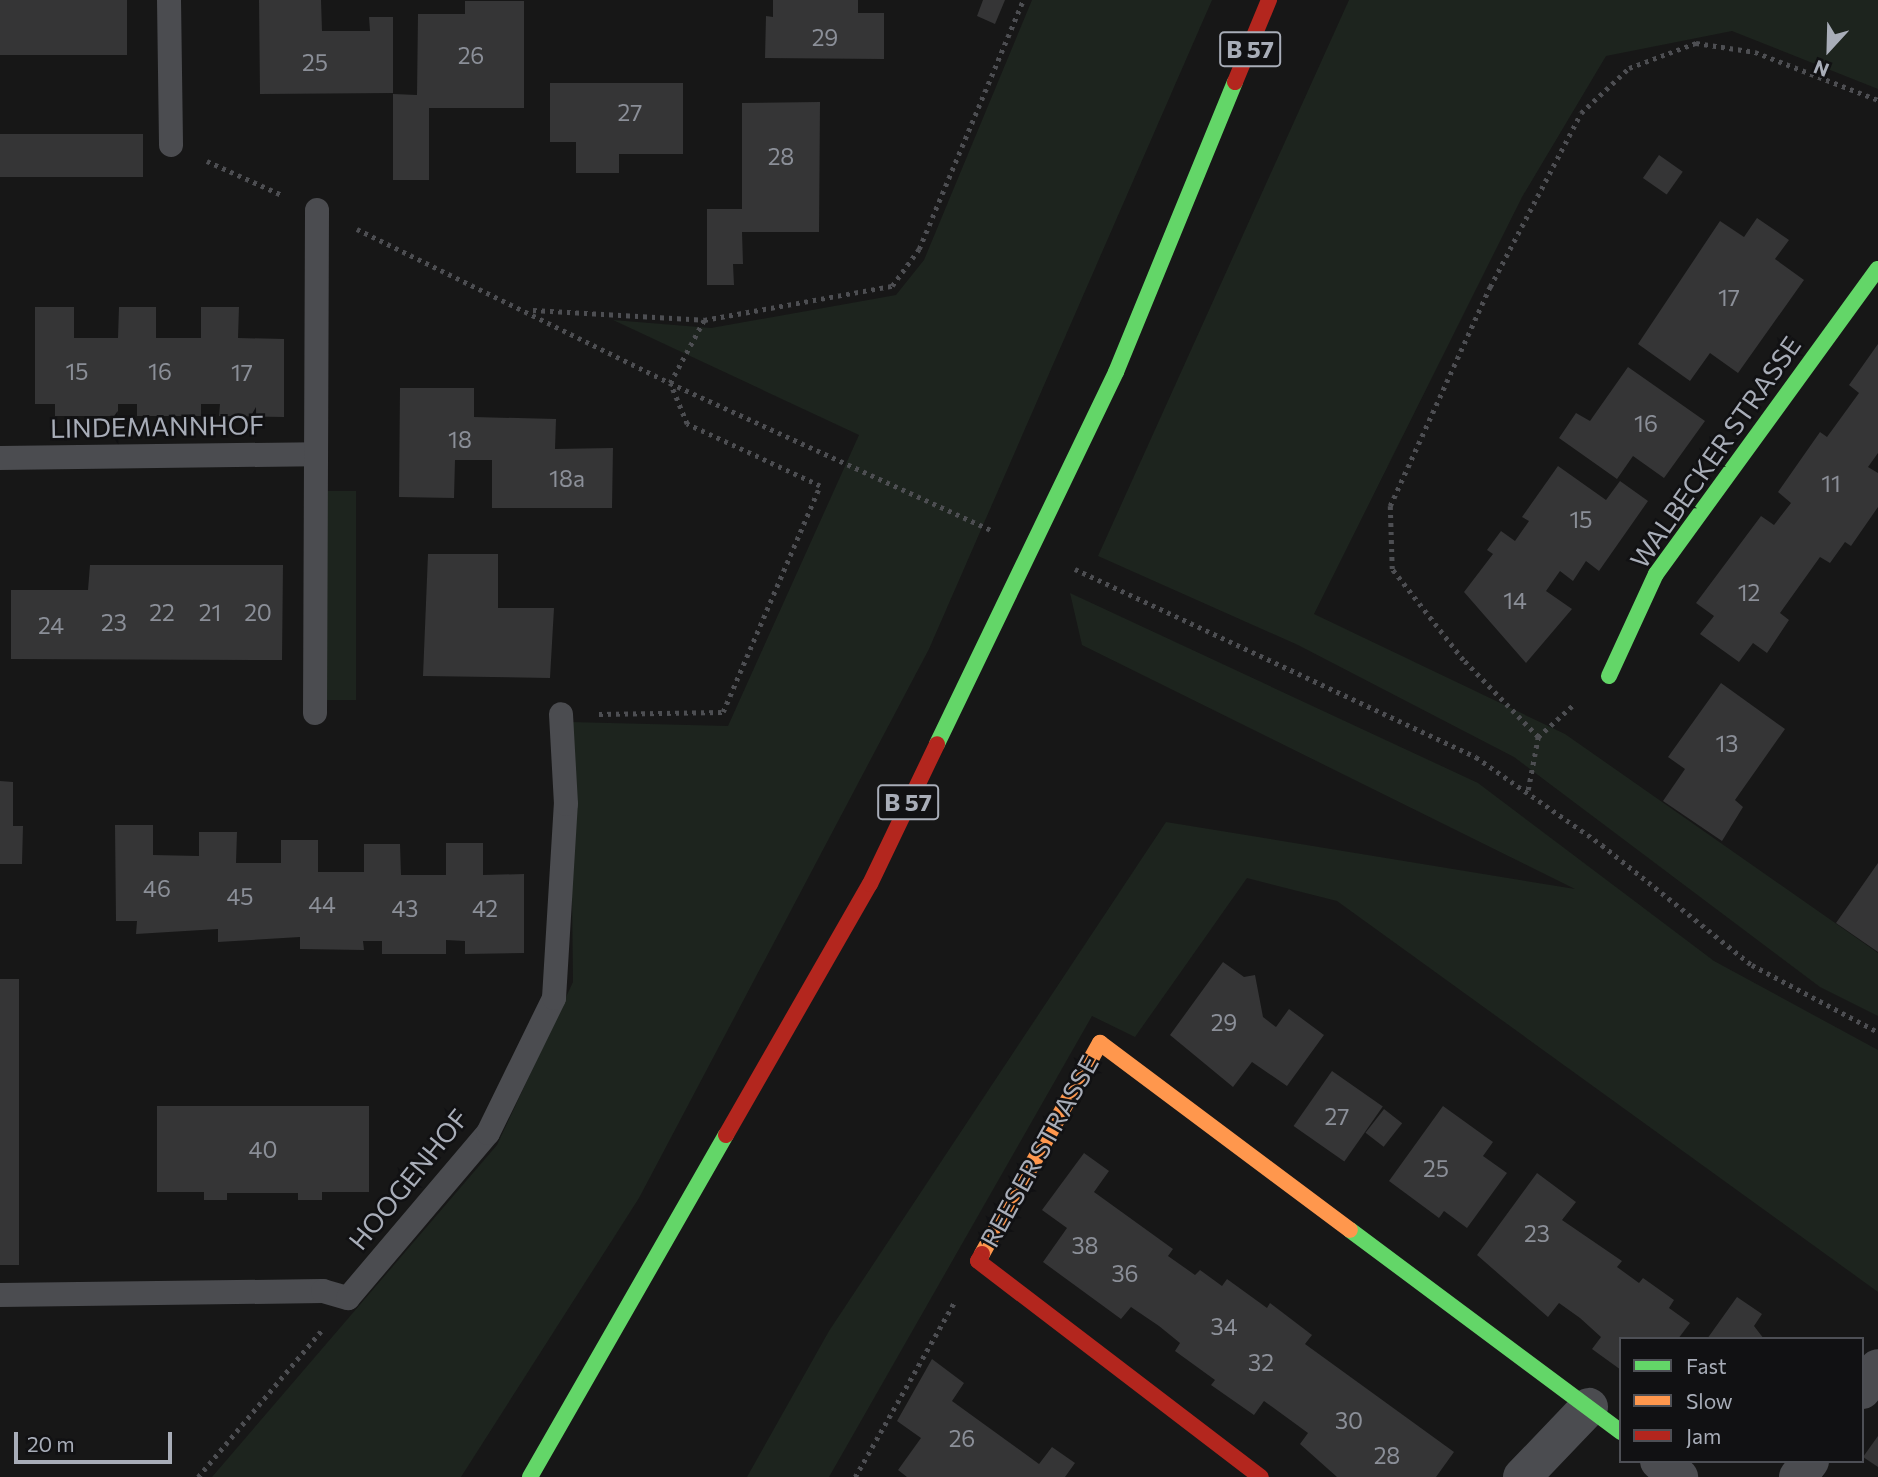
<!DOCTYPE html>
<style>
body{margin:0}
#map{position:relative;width:1878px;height:1477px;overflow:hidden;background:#171717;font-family:Commissioner,sans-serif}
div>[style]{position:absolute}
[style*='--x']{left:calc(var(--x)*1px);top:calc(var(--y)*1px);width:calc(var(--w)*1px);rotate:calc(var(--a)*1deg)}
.green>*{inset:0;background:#1d241e;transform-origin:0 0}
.building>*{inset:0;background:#353536;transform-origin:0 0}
.path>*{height:4.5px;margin-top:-2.25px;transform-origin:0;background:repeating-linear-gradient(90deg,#4d4e52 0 3.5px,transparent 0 8.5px)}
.lane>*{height:24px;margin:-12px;padding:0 12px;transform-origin:12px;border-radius:12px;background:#4b4c50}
.street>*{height:38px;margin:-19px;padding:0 19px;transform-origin:19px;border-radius:19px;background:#4b4c50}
.fast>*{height:16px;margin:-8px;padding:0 8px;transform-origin:8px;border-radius:8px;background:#63d668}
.slow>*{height:16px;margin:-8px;padding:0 8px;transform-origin:8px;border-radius:8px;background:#ff974d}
.jam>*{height:16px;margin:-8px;padding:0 8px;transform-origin:8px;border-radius:8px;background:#b3261e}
span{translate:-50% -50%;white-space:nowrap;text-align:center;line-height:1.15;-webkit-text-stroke:5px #111113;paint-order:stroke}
.number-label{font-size:23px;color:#8b8f98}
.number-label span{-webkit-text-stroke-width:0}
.shield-label span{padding:2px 5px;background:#111113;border:2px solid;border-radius:5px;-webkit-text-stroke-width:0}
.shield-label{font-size:24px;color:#a8adb8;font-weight:700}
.street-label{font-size:26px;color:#a8adb8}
.legend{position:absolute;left:1619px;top:1337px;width:245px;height:126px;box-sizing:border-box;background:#111113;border:2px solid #4d4f55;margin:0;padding:9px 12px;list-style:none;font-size:21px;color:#a8adb8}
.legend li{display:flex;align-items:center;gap:14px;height:35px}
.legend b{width:35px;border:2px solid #4d4f55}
.north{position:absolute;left:1794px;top:14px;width:70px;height:70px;-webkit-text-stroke:5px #111113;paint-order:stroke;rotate:202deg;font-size:19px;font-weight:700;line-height:28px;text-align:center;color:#a8adb8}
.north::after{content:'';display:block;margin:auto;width:24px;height:32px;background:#a8adb8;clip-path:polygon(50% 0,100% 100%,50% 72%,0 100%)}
.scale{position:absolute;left:14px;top:1432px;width:158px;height:32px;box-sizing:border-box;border:4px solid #a8adb8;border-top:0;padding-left:9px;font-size:21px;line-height:24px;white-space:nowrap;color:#a8adb8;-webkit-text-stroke:5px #111113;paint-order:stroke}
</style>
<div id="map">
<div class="green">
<div style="clip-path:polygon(1032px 0,1212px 0,929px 649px,639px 1198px,461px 1477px,212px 1477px,497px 1145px,573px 982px,570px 722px,728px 726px,859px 435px,613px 320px,711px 328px,896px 295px,924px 260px)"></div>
<div style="clip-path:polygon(1349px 0,1878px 0,1878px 89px,1732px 31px,1606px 56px,1522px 197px,1314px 614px,1565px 734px,1878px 953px,1878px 1016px,1820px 987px,1514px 757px,1298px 645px,1098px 556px)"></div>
<div style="left:327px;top:491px;width:29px;height:209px"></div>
<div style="clip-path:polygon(1070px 593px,1478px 783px,1714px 961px,1878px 1050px,1878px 1292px,1337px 901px,1247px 878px,1135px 1037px,1092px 1016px,829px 1477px,747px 1477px,829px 1331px,1166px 822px,1575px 889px,1082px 645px)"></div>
</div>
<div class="building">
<div style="left:0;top:0;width:127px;height:55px"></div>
<div style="clip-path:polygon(259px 0,321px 0,322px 31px,370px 31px,369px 17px,393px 17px,393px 93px,260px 94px)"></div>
<div style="clip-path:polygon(773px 0,858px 0,858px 13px,884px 13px,884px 59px,765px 58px,766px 16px,773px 17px)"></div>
<div style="clip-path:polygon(983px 0,1005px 0,995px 24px,977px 16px)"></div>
<div style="clip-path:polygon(465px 1px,524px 1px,524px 108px,429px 108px,429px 180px,393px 180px,393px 94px,417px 95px,418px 14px,465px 14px)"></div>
<div style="clip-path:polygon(550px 83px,683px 83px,683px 154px,619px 154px,619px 173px,576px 173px,576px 142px,550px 142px)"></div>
<div style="clip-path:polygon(820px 102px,819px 232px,742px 232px,743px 264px,733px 264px,734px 285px,707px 285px,707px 209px,742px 209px,742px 103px)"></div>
<div style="left:0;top:134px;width:143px;height:43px"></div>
<div style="left:1659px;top:155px;width:29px;height:28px;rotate:35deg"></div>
<div style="clip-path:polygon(1757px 218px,1789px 240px,1775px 259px,1804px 280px,1738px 373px,1710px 353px,1690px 381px,1638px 344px,1720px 221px,1744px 237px)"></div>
<div style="clip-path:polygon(35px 307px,74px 307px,74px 338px,118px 338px,119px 307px,156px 307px,156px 338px,201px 338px,201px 307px,239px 307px,238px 338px,284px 339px,284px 417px,219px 416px,220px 404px,201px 404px,201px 416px,137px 416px,137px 404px,118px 404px,118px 416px,55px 416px,55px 404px,35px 404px)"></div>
<div style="clip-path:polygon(1878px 344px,1878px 453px,1868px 467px,1878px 473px,1878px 507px,1851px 546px,1845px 542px,1830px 563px,1820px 557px,1780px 613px,1789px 620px,1767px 653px,1753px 643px,1739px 662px,1700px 634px,1714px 616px,1696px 603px,1761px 516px,1774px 525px,1791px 503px,1778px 492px,1820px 432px,1827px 437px,1859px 393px,1849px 385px)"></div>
<div style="clip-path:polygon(1628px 367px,1705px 421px,1664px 478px,1633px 456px,1617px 479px,1559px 438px,1576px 413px,1590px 421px)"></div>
<div style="clip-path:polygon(400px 388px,474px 388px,474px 417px,556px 419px,555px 449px,613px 448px,612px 508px,492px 508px,492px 460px,455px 460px,454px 498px,399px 497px)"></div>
<div style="clip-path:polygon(1558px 466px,1606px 500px,1620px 481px,1648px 501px,1599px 571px,1586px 561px,1573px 581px,1560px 571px,1546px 591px,1572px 609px,1526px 663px,1464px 592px,1493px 554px,1487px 550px,1501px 531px,1515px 541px,1529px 521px,1522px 517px)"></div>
<div style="clip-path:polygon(428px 554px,498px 554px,498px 608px,554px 608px,550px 678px,423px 676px)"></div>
<div style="clip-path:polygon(90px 565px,283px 565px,282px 660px,11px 659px,11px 590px,88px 590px)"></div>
<div style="clip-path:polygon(1721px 683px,1785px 729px,1735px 800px,1743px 807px,1722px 841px,1663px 801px,1685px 769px,1668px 757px)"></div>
<div style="clip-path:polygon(0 781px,13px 782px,13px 826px,23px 826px,22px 864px,0 864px)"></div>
<div style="clip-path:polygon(115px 825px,153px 825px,153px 855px,199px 856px,199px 832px,237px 832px,236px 863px,281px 863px,281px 840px,318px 840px,318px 872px,364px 872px,364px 844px,400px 844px,401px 875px,446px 875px,446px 843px,483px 843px,483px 875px,524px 874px,524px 953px,465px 954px,465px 941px,446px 940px,446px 954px,382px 954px,382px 941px,363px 941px,364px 950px,300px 949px,300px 937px,218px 942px,218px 929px,136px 934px,137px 921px,116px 921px)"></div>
<div style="clip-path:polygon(1878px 863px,1878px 952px,1836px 923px)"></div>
<div style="clip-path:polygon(1223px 962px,1244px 977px,1255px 975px,1263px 1017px,1276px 1027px,1289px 1009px,1324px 1035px,1287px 1086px,1252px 1062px,1233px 1087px,1170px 1035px)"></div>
<div style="left:0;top:979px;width:19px;height:286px"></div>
<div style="left:1332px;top:1071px;width:62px;height:67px;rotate:35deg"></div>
<div style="clip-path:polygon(157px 1106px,369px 1106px,369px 1192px,322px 1192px,322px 1200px,298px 1200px,298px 1193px,227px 1193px,227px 1200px,204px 1200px,204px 1192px,157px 1192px)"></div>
<div style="clip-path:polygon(1443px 1106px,1493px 1142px,1483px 1156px,1507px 1173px,1467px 1228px,1444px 1211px,1439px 1218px,1389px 1181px)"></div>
<div style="left:1384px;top:1109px;width:23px;height:30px;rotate:38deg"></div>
<div style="clip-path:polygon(1084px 1153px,1109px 1171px,1094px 1192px,1173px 1249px,1168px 1256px,1195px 1275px,1200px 1270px,1222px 1286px,1227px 1279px,1267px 1308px,1270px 1303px,1312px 1335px,1305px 1344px,1454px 1452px,1436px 1477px,1337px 1477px,1300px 1444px,1308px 1433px,1264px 1401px,1254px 1415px,1211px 1385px,1215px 1380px,1175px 1351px,1180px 1343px,1159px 1326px,1131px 1307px,1121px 1319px,1043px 1262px,1067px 1228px,1042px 1210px)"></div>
<div style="clip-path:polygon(1537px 1173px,1576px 1202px,1562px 1220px,1622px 1261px,1617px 1267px,1639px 1283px,1643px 1278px,1674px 1300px,1669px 1308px,1690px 1323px,1678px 1339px,1621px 1339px,1621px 1370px,1592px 1349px,1601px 1337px,1580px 1318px,1559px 1303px,1548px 1317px,1477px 1255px)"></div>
<div style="clip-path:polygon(1737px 1297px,1762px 1314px,1754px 1326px,1764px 1339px,1707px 1339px)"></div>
<div style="clip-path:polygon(932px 1359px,964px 1383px,952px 1401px,1039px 1464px,1052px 1447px,1075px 1463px,1065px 1477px,907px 1477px,898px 1470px,921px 1438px,897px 1421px)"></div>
<div style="clip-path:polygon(1878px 1436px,1878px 1467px,1863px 1457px)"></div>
</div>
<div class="path">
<div style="--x:207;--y:161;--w:82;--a:24.4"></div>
<div style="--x:357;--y:229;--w:349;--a:26.2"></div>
<div style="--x:670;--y:383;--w:353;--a:24.6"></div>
<div style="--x:533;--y:310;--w:171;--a:3.3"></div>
<div style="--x:704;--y:320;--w:191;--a:-10.3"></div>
<div style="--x:892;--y:286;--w:46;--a:-53.9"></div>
<div style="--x:919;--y:249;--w:270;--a:-67.3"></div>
<div style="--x:1075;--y:569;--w:443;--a:25.1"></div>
<div style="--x:1476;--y:757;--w:154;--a:34.9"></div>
<div style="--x:1602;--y:845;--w:192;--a:38.7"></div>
<div style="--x:1752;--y:965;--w:143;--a:28"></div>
<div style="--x:599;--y:714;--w:124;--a:-0.9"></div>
<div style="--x:723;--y:712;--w:246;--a:-66.8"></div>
<div style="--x:820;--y:486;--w:147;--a:-155"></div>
<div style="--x:687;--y:424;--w:44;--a:-112.5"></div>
<div style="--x:670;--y:383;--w:72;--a:-61.6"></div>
<div style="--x:1538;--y:737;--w:107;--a:-134.2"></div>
<div style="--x:1463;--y:660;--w:115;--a:-128"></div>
<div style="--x:1392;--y:569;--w:63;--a:-91.8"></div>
<div style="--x:1390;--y:506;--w:241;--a:-65.5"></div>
<div style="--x:1490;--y:287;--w:196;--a:-62.4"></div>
<div style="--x:1581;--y:113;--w:66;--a:-43.2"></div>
<div style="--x:1629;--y:68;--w:72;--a:-20.5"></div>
<div style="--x:1696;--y:43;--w:60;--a:8.7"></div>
<div style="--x:1755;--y:52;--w:132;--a:21.3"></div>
<div style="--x:1528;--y:790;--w:54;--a:-79.3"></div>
<div style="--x:1538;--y:737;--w:47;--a:-42.4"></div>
<div style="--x:198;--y:1477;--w:191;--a:-49.9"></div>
<div style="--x:855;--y:1477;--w:202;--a:-60.4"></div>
</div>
<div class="lane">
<div style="--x:169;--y:0;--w:145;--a:89.2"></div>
<div style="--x:0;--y:458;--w:315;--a:-0.7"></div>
<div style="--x:315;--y:713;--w:503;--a:-89.77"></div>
<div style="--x:0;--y:1295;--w:323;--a:-0.7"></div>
<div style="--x:323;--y:1291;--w:26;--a:16"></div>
<div style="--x:348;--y:1298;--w:216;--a:-49.7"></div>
<div style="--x:488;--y:1133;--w:150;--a:-63.9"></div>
<div style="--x:554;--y:998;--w:194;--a:-86.5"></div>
<div style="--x:566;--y:804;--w:90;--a:-93.2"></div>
</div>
<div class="street">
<div style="--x:1862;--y:1390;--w:27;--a:-54"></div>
<div style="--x:1659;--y:1461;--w:26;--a:39"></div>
<div style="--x:1522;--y:1477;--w:97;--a:-46.3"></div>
<div style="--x:1798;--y:1477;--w:20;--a:-53"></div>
</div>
<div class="fast">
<div style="--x:1609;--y:676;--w:112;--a:-65.3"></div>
<div style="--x:1656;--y:574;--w:377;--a:-54"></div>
<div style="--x:937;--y:744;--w:413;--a:-64.3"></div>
<div style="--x:1116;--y:372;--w:313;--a:-67.7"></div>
<div style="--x:1350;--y:1230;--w:338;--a:36.7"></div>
<div style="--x:530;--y:1477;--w:394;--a:-60.2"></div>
</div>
<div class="slow">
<div style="--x:982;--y:1254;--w:242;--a:-60.8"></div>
<div style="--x:1100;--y:1043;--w:312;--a:36.8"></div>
</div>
<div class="jam">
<div style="--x:1235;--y:82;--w:89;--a:-67.5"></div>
<div style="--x:726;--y:1135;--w:289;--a:-60.2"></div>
<div style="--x:870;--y:884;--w:155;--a:-64.4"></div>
<div style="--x:982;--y:1254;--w:8;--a:120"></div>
<div style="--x:978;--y:1261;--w:356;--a:37.4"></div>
</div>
<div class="number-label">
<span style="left:825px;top:37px">29</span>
<span style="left:471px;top:55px">26</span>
<span style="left:315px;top:62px">25</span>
<span style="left:630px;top:112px">27</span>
<span style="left:781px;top:156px">28</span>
<span style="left:1729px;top:297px">17</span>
<span style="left:77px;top:371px">15</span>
<span style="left:160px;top:371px">16</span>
<span style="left:242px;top:372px">17</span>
<span style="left:1646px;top:423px">16</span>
<span style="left:460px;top:439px">18</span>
<span style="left:567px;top:478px">18a</span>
<span style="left:1831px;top:483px">11</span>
<span style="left:1581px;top:519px">15</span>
<span style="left:1749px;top:592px">12</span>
<span style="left:1515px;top:600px">14</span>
<span style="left:162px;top:612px">22</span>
<span style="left:210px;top:612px">21</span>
<span style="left:258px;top:612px">20</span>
<span style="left:114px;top:622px">23</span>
<span style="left:51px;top:625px">24</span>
<span style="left:1727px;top:743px">13</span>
<span style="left:157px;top:888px">46</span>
<span style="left:240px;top:896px">45</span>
<span style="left:322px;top:904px">44</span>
<span style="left:405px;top:908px">43</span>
<span style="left:485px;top:908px">42</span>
<span style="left:1224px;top:1022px">29</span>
<span style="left:1337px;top:1116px">27</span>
<span style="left:263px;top:1149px">40</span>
<span style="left:1436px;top:1168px">25</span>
<span style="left:1537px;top:1233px">23</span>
<span style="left:1085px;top:1245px">38</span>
<span style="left:1125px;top:1273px">36</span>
<span style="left:1224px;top:1326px">34</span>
<span style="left:1261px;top:1362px">32</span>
<span style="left:1349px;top:1420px">30</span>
<span style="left:962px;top:1438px">26</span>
<span style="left:1387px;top:1455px">28</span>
</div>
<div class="shield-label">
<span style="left:1250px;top:49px">B 57</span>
<span style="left:908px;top:802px">B 57</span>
</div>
<div class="street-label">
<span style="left:157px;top:426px;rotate:-1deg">LINDEMANNHOF</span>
<span style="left:1715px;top:452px;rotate:-55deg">WALBECKER STRASSE</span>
<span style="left:1039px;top:1151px;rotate:-61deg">REESER STRASSE</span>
<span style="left:408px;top:1179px;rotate:-51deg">HOOGENHOF</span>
</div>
<ul class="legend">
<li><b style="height:9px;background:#63d668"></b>Fast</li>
<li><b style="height:9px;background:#ff974d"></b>Slow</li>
<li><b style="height:9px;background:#b3261e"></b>Jam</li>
</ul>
<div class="north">N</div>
<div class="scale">20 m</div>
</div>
